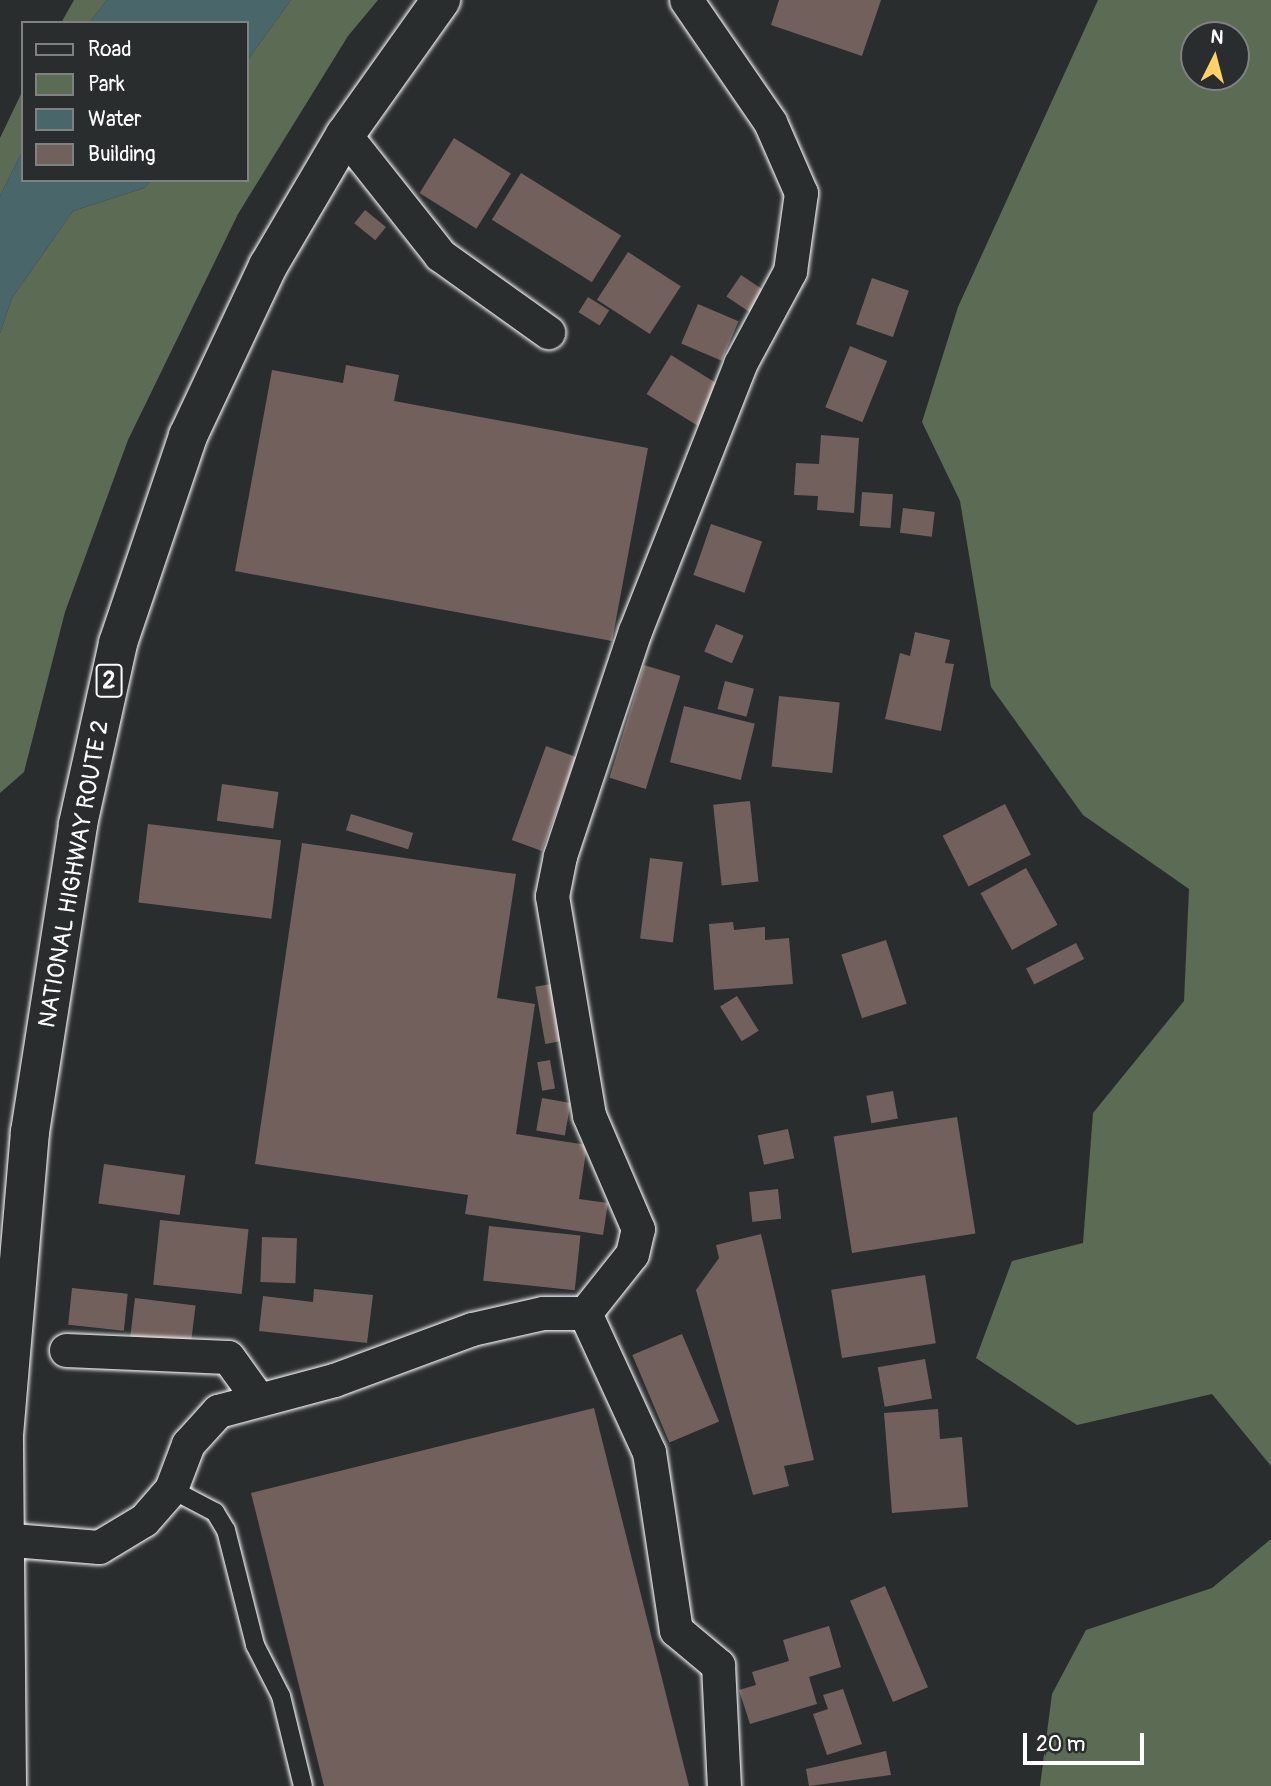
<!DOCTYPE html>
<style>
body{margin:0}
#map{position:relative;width:1271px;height:1786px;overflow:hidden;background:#2a2d2e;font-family:Pangolin,sans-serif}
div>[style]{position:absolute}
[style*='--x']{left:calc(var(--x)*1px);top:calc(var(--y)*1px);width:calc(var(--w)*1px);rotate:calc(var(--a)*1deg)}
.green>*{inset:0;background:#5c6b53}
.water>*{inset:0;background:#49676b}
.building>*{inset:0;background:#72605d;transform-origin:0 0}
.roads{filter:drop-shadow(0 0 2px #fff) drop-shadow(0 0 2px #fff)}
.service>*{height:18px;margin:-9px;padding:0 9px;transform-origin:9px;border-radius:9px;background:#2a2d2e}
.minor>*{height:33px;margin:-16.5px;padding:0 16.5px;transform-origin:16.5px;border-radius:16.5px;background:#2a2d2e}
.trunk>*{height:38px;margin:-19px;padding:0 19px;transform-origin:19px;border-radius:19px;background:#2a2d2e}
span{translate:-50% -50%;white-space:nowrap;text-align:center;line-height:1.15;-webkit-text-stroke:6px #2a2d2e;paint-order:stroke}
.shield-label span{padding:2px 5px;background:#2a2d2e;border:2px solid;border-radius:5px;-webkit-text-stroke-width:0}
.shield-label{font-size:23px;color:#fff;font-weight:700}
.street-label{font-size:24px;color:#fff}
.legend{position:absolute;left:21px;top:21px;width:228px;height:161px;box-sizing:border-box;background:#2a2d2e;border:2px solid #7f8182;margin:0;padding:9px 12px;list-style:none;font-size:21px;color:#fff}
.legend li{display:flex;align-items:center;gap:14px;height:35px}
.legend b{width:35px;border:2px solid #7f8182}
.north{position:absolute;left:1180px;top:21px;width:70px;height:70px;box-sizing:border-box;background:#2a2d2e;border:2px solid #7f8182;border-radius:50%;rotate:6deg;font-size:19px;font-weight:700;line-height:28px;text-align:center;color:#fff}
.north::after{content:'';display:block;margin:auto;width:24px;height:32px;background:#ffd166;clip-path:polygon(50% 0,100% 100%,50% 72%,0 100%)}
.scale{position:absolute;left:1023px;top:1733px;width:121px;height:32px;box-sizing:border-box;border:4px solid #fff;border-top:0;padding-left:9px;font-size:21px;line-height:24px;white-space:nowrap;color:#fff;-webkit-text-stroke:5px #2a2d2e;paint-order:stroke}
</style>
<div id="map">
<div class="green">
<div style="clip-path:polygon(74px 0,107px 0,89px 23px,61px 23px)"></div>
<div style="clip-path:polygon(291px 0,378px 0,348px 36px,238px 214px,128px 440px,65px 612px,24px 772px,0 793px,0 333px,12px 298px,73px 211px,144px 188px,151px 180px,247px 180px,247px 61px)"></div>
<div style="clip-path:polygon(evenodd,1098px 0,1271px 0,1271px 1466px,1212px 1394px,1077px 1425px,976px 1358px,1012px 1261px,1083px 1243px,1093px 1113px,1184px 1001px,1189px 889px,1083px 815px,991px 687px,960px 501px,922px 422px,958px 307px,1098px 0,1194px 35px,1236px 35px,1236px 77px,1194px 77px,1194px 35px)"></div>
<div style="clip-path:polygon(23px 90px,23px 150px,0 196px,0 138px)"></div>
<div style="clip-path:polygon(1271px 1539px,1271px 1786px,1040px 1786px,1052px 1694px,1086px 1630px,1212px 1588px)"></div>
</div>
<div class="water">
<div style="clip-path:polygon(107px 0,291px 0,247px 61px,247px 23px,89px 23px)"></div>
<div style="clip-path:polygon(23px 150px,23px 180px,151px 180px,144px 188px,73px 211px,12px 298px,0 333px,0 196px)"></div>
</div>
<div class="building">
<div style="clip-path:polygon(779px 0,881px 0,862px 56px,771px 25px)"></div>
<div style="left:454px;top:138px;width:67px;height:65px;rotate:32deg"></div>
<div style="left:521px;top:173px;width:118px;height:55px;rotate:32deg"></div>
<div style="left:365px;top:210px;width:27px;height:17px;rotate:39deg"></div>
<div style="left:628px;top:252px;width:63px;height:57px;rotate:33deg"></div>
<div style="left:741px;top:275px;width:29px;height:26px;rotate:34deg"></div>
<div style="left:872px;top:278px;width:39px;height:49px;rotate:19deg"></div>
<div style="left:588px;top:297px;width:25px;height:18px;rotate:32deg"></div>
<div style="left:698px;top:304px;width:44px;height:43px;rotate:23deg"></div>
<div style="left:850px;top:346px;width:40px;height:66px;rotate:22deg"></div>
<div style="left:671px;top:355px;width:62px;height:46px;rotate:32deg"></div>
<div style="clip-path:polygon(346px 365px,399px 375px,394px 401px,648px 448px,612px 641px,235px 571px,272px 370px,343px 383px)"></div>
<div style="clip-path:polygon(821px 435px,859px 438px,854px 513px,817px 510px,818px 496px,794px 495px,796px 463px,819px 464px)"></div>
<div style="left:862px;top:492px;width:31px;height:34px;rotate:4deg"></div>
<div style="left:903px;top:508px;width:32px;height:25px;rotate:7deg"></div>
<div style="left:711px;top:524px;width:54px;height:54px;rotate:19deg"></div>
<div style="left:716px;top:624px;width:30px;height:30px;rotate:23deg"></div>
<div style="clip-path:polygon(915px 632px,950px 640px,945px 663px,954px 664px,941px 731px,885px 719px,900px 653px,910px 656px)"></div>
<div style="left:644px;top:665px;width:38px;height:118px;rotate:17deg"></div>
<div style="left:725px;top:681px;width:30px;height:29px;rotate:15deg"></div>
<div style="left:779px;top:696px;width:61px;height:71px;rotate:6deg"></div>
<div style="left:684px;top:706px;width:73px;height:58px;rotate:14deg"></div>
<div style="left:546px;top:746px;width:32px;height:100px;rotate:20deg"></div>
<div style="left:222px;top:784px;width:57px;height:37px;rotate:8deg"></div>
<div style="left:750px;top:801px;width:81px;height:37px;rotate:84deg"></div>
<div style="left:1005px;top:804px;width:57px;height:70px;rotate:63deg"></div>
<div style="left:351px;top:814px;width:65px;height:17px;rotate:17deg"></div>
<div style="left:148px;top:824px;width:134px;height:79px;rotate:7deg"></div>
<div style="clip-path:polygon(302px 843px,516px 874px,497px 998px,535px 1004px,516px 1134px,587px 1145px,579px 1199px,608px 1203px,603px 1235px,465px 1214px,468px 1195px,255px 1164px)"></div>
<div style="left:650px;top:858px;width:33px;height:81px;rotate:7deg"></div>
<div style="left:1026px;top:868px;width:65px;height:52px;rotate:61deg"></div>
<div style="clip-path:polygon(733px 922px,734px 930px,765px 927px,765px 940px,789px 938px,793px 984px,714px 990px,709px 924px)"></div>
<div style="left:886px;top:940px;width:67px;height:47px;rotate:72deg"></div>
<div style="left:1076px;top:943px;width:18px;height:56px;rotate:63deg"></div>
<div style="left:551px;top:984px;width:58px;height:16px;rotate:80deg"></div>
<div style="left:737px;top:996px;width:41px;height:20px;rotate:58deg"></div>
<div style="left:550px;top:1060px;width:29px;height:13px;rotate:80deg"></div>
<div style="left:893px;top:1091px;width:28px;height:27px;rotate:80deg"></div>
<div style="left:542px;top:1098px;width:29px;height:33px;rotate:10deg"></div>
<div style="left:957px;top:1117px;width:118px;height:125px;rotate:81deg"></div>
<div style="left:788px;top:1129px;width:30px;height:31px;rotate:78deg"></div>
<div style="left:104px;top:1164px;width:82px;height:40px;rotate:8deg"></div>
<div style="left:778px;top:1189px;width:30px;height:29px;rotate:84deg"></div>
<div style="left:160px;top:1220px;width:89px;height:65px;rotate:6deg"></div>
<div style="left:489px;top:1226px;width:92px;height:55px;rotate:6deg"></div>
<div style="clip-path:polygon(761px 1234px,814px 1460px,784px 1466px,789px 1486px,753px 1495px,696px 1290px,719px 1258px,716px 1245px)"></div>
<div style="left:262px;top:1237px;width:35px;height:45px;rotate:2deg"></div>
<div style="left:925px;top:1275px;width:69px;height:95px;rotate:81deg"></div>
<div style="left:72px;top:1288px;width:56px;height:37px;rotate:6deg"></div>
<div style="clip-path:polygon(314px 1289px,373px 1295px,367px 1343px,259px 1331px,263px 1296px,313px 1302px)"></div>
<div style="left:135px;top:1298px;width:61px;height:40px;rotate:7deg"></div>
<div style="left:682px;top:1334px;width:95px;height:54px;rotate:67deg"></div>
<div style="left:925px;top:1359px;width:40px;height:48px;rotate:80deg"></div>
<div style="clip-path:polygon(594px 1408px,689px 1786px,324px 1786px,251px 1493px)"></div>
<div style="clip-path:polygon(938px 1409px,940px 1439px,962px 1437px,968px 1507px,892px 1513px,884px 1413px)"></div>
<div style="left:885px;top:1586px;width:110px;height:38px;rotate:67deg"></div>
<div style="clip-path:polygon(829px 1626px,841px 1667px,809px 1677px,817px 1704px,750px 1724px,739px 1690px,756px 1685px,752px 1672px,789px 1661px,783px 1640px)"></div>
<div style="clip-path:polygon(843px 1689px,862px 1744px,827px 1755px,813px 1714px,828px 1709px,823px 1695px)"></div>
<div style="clip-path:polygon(886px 1751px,891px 1775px,809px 1786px,806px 1769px)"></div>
</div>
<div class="roads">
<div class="service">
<div style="--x:171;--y:1489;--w:50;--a:27.6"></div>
<div style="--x:215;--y:1512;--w:21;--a:59"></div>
<div style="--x:226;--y:1530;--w:119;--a:75.8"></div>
<div style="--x:255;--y:1645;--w:57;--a:63"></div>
<div style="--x:281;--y:1696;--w:93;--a:76.3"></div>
</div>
<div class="minor">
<div style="--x:345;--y:135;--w:153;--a:51.6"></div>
<div style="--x:440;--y:255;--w:133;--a:35.5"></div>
<div style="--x:585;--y:1313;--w:75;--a:-51.5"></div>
<div style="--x:632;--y:1254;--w:26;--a:-77"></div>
<div style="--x:638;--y:1229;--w:124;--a:-113.3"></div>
<div style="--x:589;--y:1115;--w:222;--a:-99.6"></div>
<div style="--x:552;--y:896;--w:41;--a:-78.7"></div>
<div style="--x:560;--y:856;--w:237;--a:-71.6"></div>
<div style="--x:635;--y:631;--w:287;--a:-68.5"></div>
<div style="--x:740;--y:364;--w:106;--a:-61.7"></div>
<div style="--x:790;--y:271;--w:79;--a:-82"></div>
<div style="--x:801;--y:193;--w:77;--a:-113.6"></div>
<div style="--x:770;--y:122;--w:148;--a:-124.5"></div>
<div style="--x:585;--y:1313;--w:153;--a:65.3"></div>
<div style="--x:649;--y:1452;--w:180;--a:81.4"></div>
<div style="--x:676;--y:1630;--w:55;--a:39.8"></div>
<div style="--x:718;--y:1665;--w:121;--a:87.2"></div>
<div style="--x:66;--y:1350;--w:162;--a:2.5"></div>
<div style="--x:228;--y:1357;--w:48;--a:54.3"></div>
<div style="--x:0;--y:1539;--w:99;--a:4.6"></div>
<div style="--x:99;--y:1547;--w:52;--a:-31"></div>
<div style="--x:144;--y:1520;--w:41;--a:-48.9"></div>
<div style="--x:171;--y:1489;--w:48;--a:-69.3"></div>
<div style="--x:188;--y:1444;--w:45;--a:-47.7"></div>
<div style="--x:218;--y:1411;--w:120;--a:-15"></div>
<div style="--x:334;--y:1380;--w:147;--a:-20.3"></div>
<div style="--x:472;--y:1329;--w:73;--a:-12.7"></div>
<div style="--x:543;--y:1313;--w:42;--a:0"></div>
</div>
<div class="trunk">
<div style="--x:7;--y:1786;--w:351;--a:-90.5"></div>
<div style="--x:4;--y:1435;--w:304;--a:-85.1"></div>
<div style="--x:30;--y:1132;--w:312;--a:-81.1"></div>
<div style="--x:78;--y:824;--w:185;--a:-77.5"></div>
<div style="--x:118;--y:643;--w:219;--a:-71.3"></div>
<div style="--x:188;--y:436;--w:188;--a:-64.8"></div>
<div style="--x:268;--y:266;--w:152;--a:-59.6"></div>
<div style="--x:345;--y:135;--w:166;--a:-54.6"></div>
</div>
</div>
<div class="shield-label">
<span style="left:109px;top:681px">2</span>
</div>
<div class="street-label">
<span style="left:74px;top:874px;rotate:-80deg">NATIONAL HIGHWAY ROUTE 2</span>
</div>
<ul class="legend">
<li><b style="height:9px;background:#2a2d2e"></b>Road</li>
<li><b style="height:19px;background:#5c6b53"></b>Park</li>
<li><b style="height:19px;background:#49676b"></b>Water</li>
<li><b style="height:19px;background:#72605d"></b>Building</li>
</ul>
<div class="north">N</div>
<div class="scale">20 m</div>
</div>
